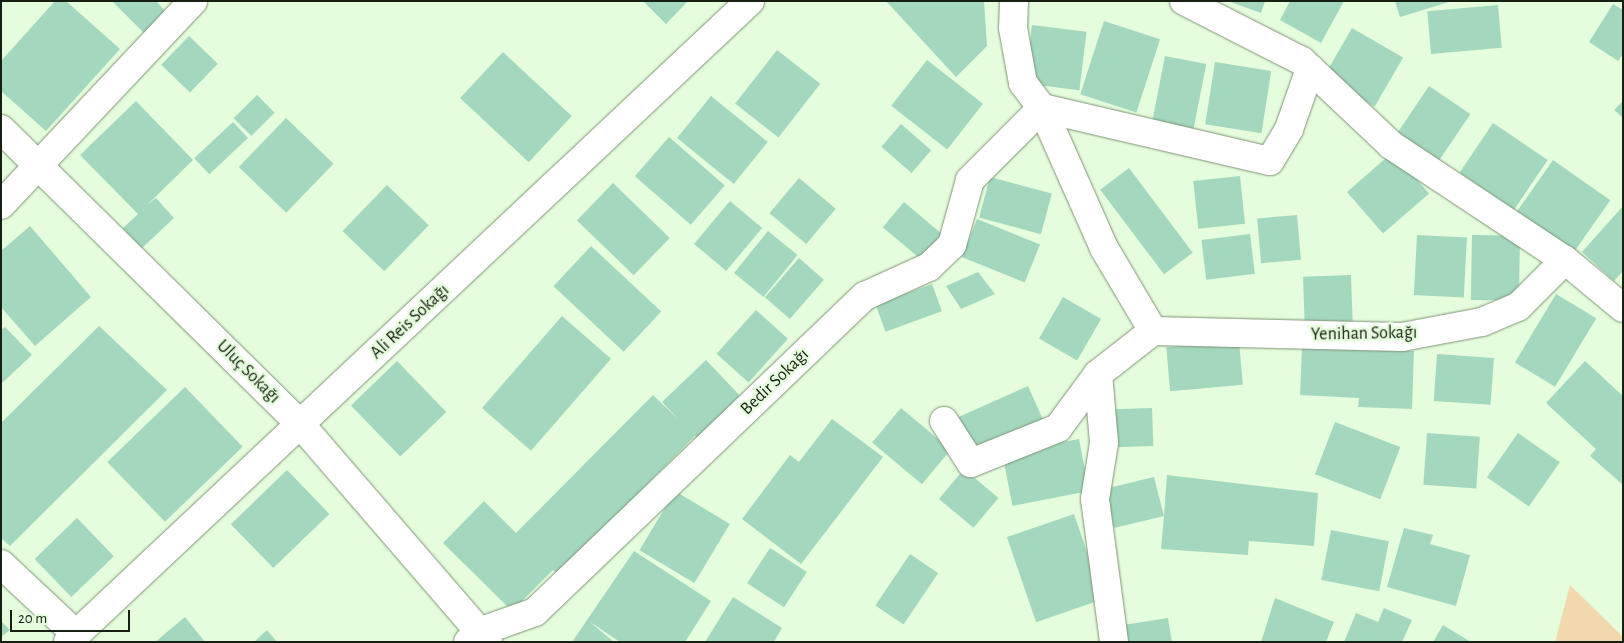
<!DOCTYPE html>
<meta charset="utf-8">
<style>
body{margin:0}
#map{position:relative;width:1624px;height:643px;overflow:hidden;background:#e5fddc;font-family:"Alegreya Sans",sans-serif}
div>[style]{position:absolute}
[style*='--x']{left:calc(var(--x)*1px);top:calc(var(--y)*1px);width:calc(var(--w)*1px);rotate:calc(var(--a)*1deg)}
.green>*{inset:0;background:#f1d9ad}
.building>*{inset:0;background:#a4d8be;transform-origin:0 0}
.roads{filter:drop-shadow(0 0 1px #7e9375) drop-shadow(0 0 1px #7e9375)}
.street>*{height:28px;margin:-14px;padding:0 14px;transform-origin:14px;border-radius:14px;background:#fff}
span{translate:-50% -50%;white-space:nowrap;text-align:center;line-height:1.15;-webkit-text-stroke:5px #e5fddc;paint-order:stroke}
.street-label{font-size:18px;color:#171f13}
.frame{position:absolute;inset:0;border:2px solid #171f13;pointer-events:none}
.scale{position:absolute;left:10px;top:610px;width:120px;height:22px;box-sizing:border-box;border:2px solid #171f13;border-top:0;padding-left:6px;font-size:15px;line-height:18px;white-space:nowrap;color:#171f13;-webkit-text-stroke:4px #e5fddc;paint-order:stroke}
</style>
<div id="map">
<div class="green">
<div style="clip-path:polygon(1570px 585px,1623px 637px,1623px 642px,1555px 642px)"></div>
</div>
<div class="building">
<div style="clip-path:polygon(55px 1px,66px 1px,120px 49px,46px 131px,1px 91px,1px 61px)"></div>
<div style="clip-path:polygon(112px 1px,156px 1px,168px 14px,146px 35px)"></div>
<div style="clip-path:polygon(643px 1px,688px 1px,666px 24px)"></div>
<div style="clip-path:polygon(886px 1px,984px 1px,987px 46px,956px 77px)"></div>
<div style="clip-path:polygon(1228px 1px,1265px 1px,1261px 13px)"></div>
<div style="clip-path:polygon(1290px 1px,1344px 1px,1321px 43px,1280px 20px)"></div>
<div style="clip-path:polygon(1395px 1px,1449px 1px,1449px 2px,1400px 17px)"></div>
<div style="clip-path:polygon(1613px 4px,1623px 10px,1623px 54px,1618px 61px,1589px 42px)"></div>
<div style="left:1498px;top:5px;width:43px;height:71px;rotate:85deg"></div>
<div style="left:1104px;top:21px;width:59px;height:77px;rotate:18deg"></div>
<div style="left:1032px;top:25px;width:55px;height:59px;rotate:7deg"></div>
<div style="left:1352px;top:28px;width:59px;height:57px;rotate:30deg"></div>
<div style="left:189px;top:36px;width:40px;height:40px;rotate:44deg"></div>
<div style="left:777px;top:50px;width:55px;height:68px;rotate:38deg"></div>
<div style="left:503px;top:52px;width:94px;height:63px;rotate:43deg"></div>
<div style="left:1165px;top:56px;width:42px;height:68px;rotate:11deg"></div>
<div style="left:927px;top:60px;width:71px;height:58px;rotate:38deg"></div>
<div style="left:1215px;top:62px;width:57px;height:63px;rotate:9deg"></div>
<div style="left:1429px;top:86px;width:50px;height:60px;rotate:34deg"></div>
<div style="left:257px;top:95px;width:25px;height:33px;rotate:45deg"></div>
<div style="left:711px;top:96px;width:73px;height:54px;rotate:39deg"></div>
<div style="clip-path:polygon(136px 101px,193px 160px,147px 205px,156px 198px,174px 218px,142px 248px,123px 228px,138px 214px,80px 155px)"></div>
<div style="clip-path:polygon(1623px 101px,1623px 118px,1614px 110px)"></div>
<div style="left:286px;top:118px;width:66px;height:68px;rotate:44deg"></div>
<div style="left:233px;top:122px;width:22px;height:53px;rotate:47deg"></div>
<div style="left:1493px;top:123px;width:66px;height:60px;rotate:34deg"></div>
<div style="left:901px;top:124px;width:40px;height:30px;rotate:41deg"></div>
<div style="left:669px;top:137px;width:74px;height:52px;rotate:41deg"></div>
<div style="left:1393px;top:152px;width:55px;height:61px;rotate:49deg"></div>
<div style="left:1553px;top:160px;width:70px;height:68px;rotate:35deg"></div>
<div style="left:1129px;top:168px;width:106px;height:36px;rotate:53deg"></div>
<div style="left:1240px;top:176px;width:48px;height:47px;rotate:84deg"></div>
<div style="left:990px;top:177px;width:64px;height:42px;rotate:15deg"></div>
<div style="left:799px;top:178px;width:48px;height:46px;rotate:40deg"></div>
<div style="left:613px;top:183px;width:79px;height:52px;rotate:44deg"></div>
<div style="left:387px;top:185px;width:58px;height:64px;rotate:44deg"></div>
<div style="left:730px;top:201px;width:42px;height:56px;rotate:40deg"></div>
<div style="left:904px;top:202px;width:52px;height:33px;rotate:40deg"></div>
<div style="clip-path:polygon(1623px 206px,1623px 271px,1614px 281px,1582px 252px)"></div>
<div style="left:1297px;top:215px;width:45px;height:40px;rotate:85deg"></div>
<div style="left:977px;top:219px;width:68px;height:41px;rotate:22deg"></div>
<div style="clip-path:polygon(30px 226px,91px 297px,35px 346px,1px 307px,1px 251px)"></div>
<div style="left:768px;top:231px;width:38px;height:54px;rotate:39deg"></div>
<div style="left:1250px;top:234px;width:40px;height:49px;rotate:83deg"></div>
<div style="left:1417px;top:235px;width:50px;height:60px;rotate:3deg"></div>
<div style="left:1472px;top:235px;width:48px;height:65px;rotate:1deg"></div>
<div style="left:591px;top:246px;width:96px;height:55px;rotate:43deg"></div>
<div style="left:799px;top:258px;width:33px;height:52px;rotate:41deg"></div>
<div style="clip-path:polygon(978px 272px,995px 294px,961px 309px,946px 286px)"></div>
<div style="left:1351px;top:275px;width:49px;height:48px;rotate:88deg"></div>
<div style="left:932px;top:284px;width:29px;height:60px;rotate:70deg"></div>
<div style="left:1556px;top:294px;width:47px;height:80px;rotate:31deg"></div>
<div style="left:1063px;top:297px;width:44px;height:48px;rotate:30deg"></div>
<div style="left:756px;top:310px;width:43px;height:59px;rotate:42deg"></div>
<div style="left:562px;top:316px;width:65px;height:122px;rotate:41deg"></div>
<div style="clip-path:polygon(99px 326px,167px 390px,10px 546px,1px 538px,1px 423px)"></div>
<div style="clip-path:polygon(5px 327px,32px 355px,1px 384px,1px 330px)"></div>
<div style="left:1239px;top:341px;width:44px;height:73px;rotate:85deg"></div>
<div style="clip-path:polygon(1302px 347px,1414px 351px,1412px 409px,1358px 407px,1359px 398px,1300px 395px)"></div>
<div style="left:1437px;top:354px;width:57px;height:47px;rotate:4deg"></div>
<div style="clip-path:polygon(706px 360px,745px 401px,702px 443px,695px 436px,558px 574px,553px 570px,512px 611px,443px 543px,484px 501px,516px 533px,653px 395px,678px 419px,662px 402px)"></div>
<div style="left:397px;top:361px;width:71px;height:64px;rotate:46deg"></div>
<div style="clip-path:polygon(1585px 361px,1623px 396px,1623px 485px,1590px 456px,1596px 449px,1546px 403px)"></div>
<div style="left:1028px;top:386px;width:43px;height:76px;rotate:66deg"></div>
<div style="left:185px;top:387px;width:83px;height:108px;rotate:46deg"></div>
<div style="left:901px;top:408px;width:65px;height:45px;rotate:40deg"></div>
<div style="left:1152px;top:408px;width:38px;height:38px;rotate:88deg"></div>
<div style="clip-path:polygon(832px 419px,883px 457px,801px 564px,742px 519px,790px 455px,799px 462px)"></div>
<div style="left:1335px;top:422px;width:70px;height:56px;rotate:21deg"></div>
<div style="left:1427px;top:433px;width:53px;height:52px;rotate:4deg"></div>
<div style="left:1518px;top:433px;width:51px;height:54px;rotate:35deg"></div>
<div style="left:1079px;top:439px;width:53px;height:78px;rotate:79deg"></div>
<div style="left:964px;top:469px;width:45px;height:39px;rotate:40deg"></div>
<div style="left:287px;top:470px;width:61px;height:78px;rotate:46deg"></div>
<div style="clip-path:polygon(1167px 475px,1318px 493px,1314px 546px,1249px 541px,1248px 555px,1161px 549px,1164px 516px,1114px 528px,1104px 489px,1154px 477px,1164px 516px)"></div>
<div style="left:675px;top:491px;width:64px;height:69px;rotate:31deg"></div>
<div style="left:1074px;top:514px;width:90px;height:71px;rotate:71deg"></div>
<div style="left:77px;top:518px;width:53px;height:59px;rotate:46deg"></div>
<div style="clip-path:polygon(1404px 528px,1433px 535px,1430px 544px,1470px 555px,1456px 606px,1387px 587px)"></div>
<div style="left:1331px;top:530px;width:59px;height:51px;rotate:11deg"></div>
<div style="left:770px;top:548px;width:44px;height:42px;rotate:33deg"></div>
<div style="clip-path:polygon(634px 551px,711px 601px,685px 642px,620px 642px,590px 622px,614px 642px,572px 642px)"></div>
<div style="left:910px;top:554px;width:34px;height:62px;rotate:34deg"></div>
<div style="clip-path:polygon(733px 597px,782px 628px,774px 642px,705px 642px)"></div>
<div style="clip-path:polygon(1275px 598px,1334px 622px,1326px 642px,1261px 642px)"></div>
<div style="clip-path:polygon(1384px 608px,1412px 620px,1402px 642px,1344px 642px,1356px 613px,1378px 622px)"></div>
<div style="clip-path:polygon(185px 617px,205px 642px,155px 642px)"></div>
<div style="clip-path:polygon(1168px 618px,1172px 642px,1126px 642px,1123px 625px)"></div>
<div style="clip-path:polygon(1px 621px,10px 630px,1px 637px)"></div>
<div style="clip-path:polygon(1443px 625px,1471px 642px,1433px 642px)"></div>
<div style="clip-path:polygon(267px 630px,277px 642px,254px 642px)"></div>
</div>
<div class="roads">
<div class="street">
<div style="--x:1014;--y:1;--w:27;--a:92"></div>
<div style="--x:1013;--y:28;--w:56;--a:79.7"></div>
<div style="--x:1023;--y:83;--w:31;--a:53"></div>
<div style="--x:1042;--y:108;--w:153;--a:66.1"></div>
<div style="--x:1104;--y:248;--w:96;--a:59.4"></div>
<div style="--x:1184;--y:1;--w:132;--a:27"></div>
<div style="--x:1302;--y:61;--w:122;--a:43.3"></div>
<div style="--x:1391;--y:145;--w:209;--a:33.5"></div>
<div style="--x:1565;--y:260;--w:75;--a:39.6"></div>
<div style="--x:1042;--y:108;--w:234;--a:13.1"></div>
<div style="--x:1270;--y:161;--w:37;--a:-59"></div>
<div style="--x:1289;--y:129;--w:64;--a:-70.7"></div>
<div style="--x:1;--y:129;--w:421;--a:44.6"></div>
<div style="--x:301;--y:425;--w:286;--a:49.2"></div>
<div style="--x:1;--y:205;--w:280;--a:-46.7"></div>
<div style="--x:1153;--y:331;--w:249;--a:1.4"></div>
<div style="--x:1402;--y:337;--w:81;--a:-10.6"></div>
<div style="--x:1482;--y:322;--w:39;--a:-23"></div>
<div style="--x:1518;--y:307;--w:66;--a:-45"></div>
<div style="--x:1098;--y:374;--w:69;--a:85"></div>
<div style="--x:1104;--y:443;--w:57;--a:99.1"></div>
<div style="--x:1095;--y:499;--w:144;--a:82.4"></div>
<div style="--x:944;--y:421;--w:50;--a:57.3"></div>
<div style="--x:971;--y:463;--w:94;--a:-21.9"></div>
<div style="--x:1058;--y:428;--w:67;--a:-53.5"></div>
<div style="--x:1098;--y:374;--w:70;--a:-38"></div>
<div style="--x:1;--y:564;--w:104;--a:43.1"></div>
<div style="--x:68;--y:642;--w:936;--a:-43.22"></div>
<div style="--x:468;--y:642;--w:12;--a:-48"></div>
<div style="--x:476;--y:633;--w:63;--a:-19.6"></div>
<div style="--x:535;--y:612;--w:457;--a:-43.8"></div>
<div style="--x:865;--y:296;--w:70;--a:-24.4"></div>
<div style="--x:929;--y:267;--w:32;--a:-44"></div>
<div style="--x:952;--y:245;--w:67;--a:-74.5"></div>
<div style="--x:970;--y:180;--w:102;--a:-45"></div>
</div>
</div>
<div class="street-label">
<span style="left:410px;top:322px;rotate:-43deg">Ali Reis Sokağı</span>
<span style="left:1364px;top:334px;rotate:-1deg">Yenihan Sokağı</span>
<span style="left:248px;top:372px;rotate:45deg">Uluç Sokağı</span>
<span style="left:775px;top:382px;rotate:-44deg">Bedir Sokağı</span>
</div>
<div class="frame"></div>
<div class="scale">20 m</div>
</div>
